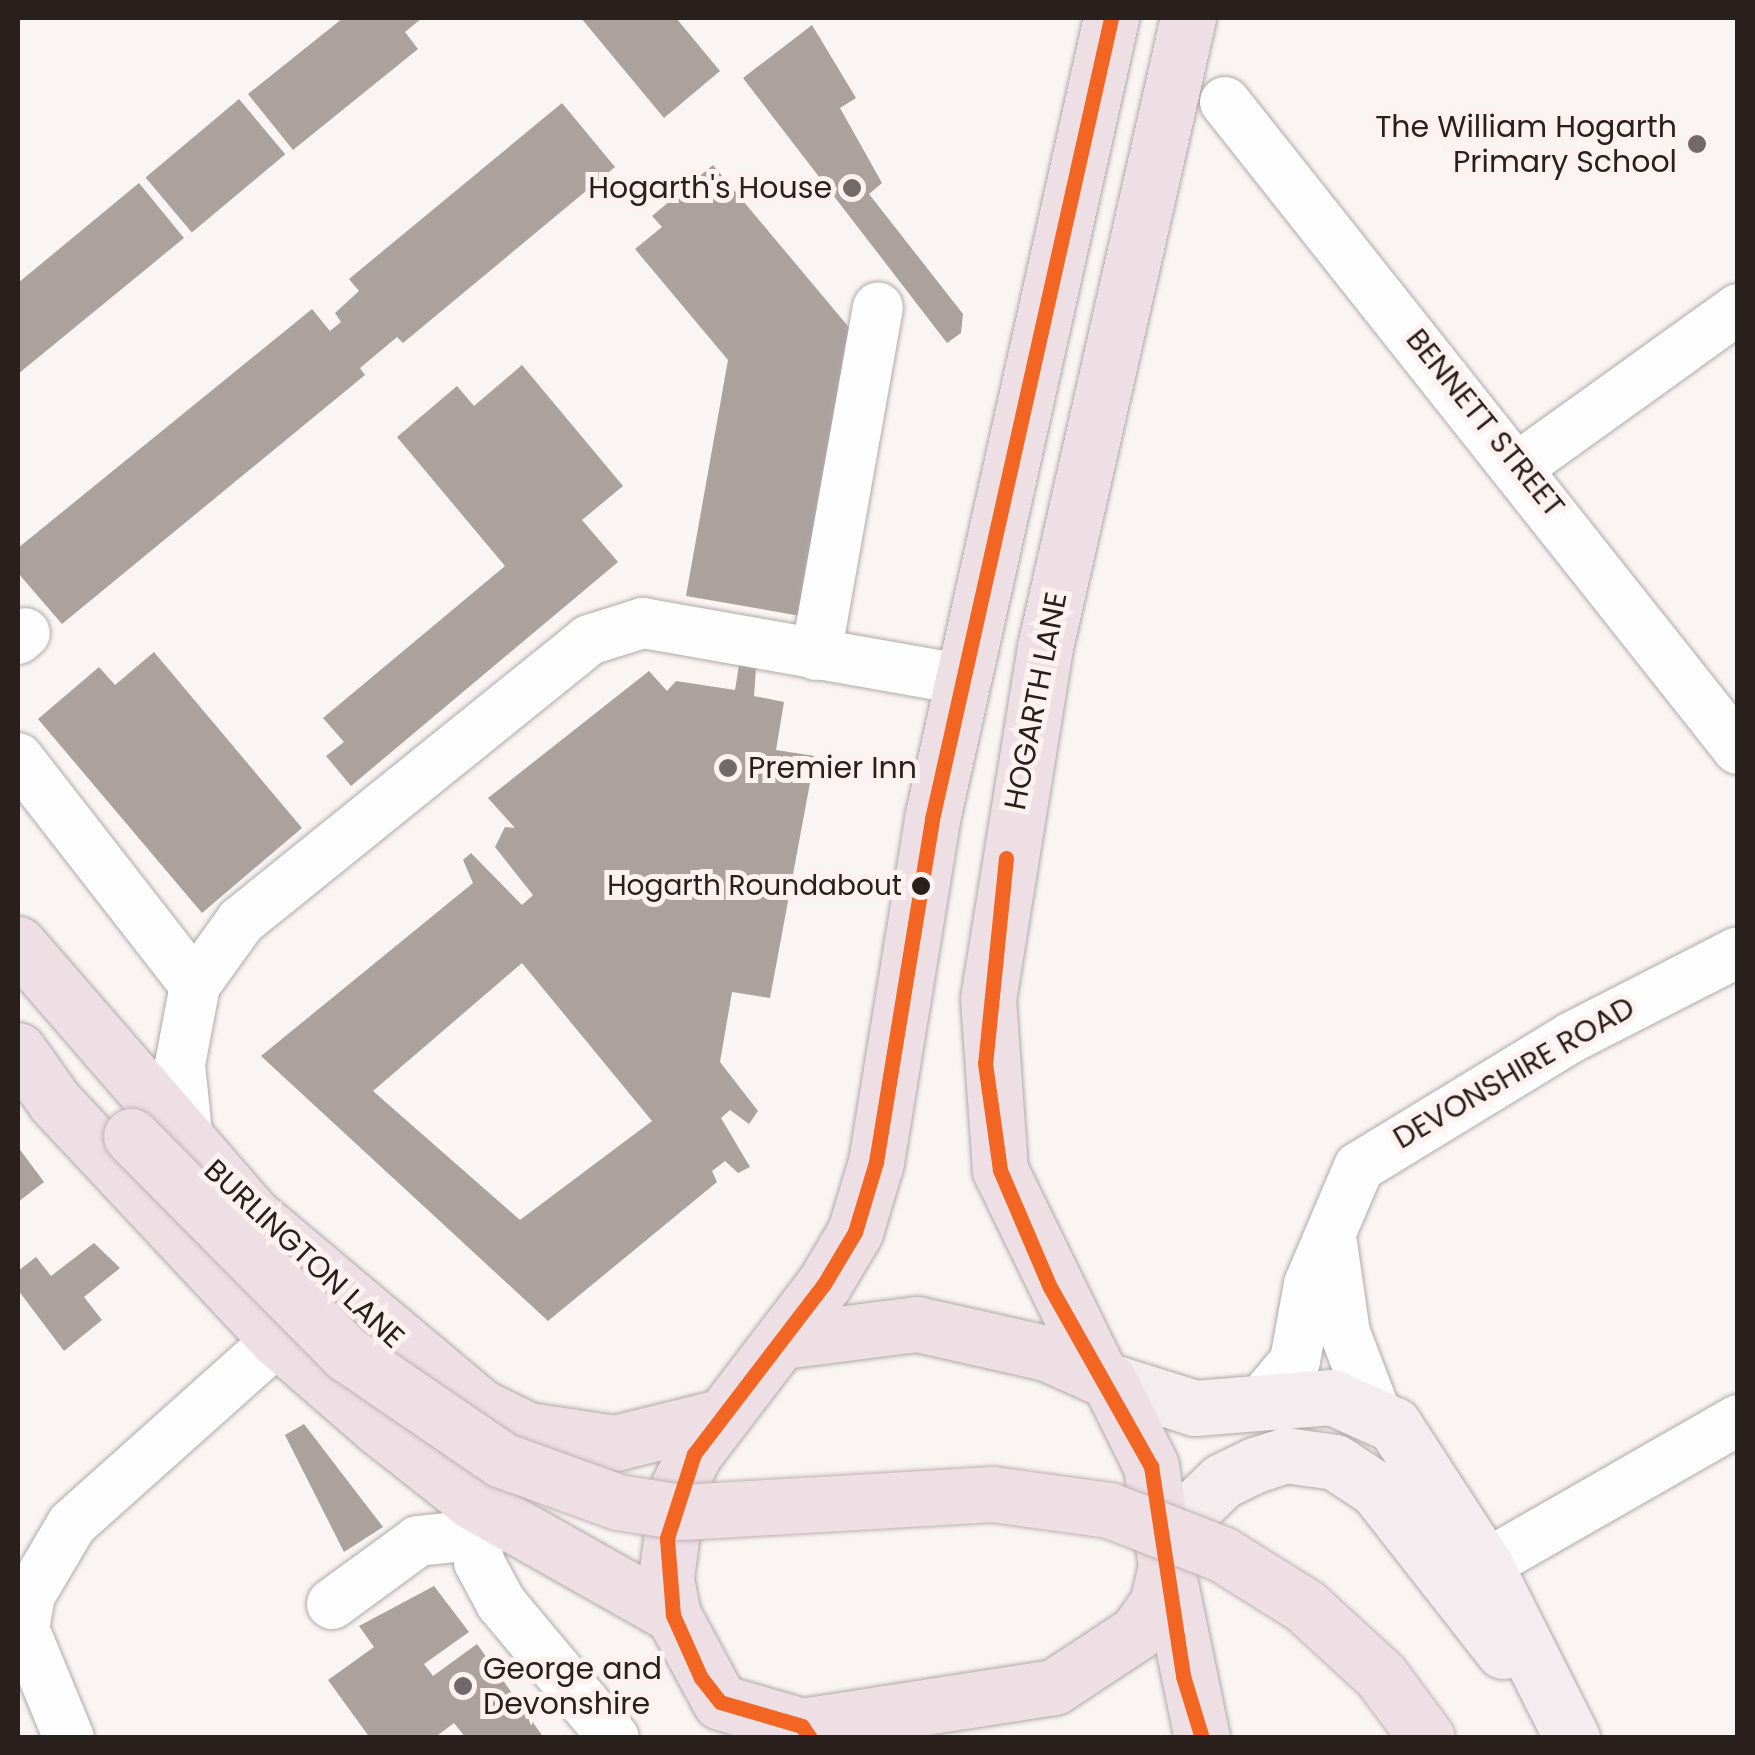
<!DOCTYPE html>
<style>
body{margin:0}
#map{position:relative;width:1755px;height:1755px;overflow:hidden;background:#faf4f3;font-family:Poppins,sans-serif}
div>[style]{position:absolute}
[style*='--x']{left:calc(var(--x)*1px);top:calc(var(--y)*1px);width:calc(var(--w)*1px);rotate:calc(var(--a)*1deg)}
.building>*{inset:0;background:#aba29e;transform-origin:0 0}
.roads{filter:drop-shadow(0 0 2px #b0a9a8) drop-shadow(0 0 2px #b0a9a8)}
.minor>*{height:50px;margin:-25px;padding:0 25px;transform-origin:25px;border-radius:25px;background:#fefdfd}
.major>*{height:55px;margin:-27.5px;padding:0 27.5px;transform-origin:27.5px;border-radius:27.5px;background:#f4ecee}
.highway>*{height:55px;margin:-27.5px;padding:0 27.5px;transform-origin:27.5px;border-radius:27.5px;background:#eddfe4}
.bridges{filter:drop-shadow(0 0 2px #c1b0b4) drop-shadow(0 0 2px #c1b0b4)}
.highway-bridge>*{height:55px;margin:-27.5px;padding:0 27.5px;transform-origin:27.5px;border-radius:27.5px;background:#eddfe4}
.bus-1>*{height:15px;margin:-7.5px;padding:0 7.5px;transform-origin:7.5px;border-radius:7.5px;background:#f26522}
.dots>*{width:28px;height:28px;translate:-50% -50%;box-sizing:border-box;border:5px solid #fdf2f0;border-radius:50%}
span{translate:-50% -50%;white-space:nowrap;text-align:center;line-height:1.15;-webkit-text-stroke:10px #fdf2f0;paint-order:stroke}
.bus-label{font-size:28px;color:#29201e}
.right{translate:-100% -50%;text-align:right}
.poi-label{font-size:30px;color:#29201e}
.left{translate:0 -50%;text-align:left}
.street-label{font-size:30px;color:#29201e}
.frame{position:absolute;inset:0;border:20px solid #29201e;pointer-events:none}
</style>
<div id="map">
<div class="building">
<div style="clip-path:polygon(343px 18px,422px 18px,405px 32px,418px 49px,293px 150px,248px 94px)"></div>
<div style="clip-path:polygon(581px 18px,676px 18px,720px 71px,664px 118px)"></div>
<div style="clip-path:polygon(812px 25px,856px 98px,840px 108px,882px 183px,869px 194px,963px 314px,961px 333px,947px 343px,743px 78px)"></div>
<div style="left:239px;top:99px;width:72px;height:122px;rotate:50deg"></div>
<div style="clip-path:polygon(562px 103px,615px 167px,403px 343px,397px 337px,360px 368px,365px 375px,62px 624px,18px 573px,18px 548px,312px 309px,330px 331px,341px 322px,335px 313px,359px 291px,349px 279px)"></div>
<div style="clip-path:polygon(713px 165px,852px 331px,801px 616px,686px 596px,728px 360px,635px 249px,662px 227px,652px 216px)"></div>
<div style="clip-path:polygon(139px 183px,184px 238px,18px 374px,18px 283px)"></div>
<div style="clip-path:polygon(522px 365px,623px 486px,582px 520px,618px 562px,351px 786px,326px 756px,344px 742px,323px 718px,505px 566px,397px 437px,457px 386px,474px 406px)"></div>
<div style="clip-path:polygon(154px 652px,302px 828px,202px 913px,38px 719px,99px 667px,115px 685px)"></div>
<div style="clip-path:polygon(evenodd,739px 665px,756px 668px,754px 696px,784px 702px,776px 750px,815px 756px,770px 998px,732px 992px,720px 1062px,758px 1111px,749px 1124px,730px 1110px,721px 1118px,750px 1167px,738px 1173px,725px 1161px,712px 1171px,717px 1182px,548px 1321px,261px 1056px,473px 883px,463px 860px,471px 853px,522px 905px,533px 895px,495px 847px,505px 827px,515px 828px,488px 798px,649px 671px,667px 691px,676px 681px,735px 690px,739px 665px,522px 963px,652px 1121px,520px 1220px,373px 1091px,522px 963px)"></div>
<div style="clip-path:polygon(18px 1147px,44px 1182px,18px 1202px)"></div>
<div style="clip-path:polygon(94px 1243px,120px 1268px,84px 1297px,102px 1320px,64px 1351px,18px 1290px,18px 1271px,36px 1257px,51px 1276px)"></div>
<div style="clip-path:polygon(304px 1424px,383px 1527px,344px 1552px,285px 1435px)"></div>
<div style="clip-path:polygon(434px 1586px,469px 1632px,424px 1664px,433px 1676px,477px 1644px,544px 1738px,466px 1738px,454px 1723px,434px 1738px,370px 1738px,328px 1680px,374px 1647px,359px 1626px)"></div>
</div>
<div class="roads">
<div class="minor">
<div style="--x:1225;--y:102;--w:826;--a:51.59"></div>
<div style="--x:1521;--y:465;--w:267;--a:-35.7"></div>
<div style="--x:18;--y:639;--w:9;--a:-41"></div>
<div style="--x:816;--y:655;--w:353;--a:-79.9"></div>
<div style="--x:18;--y:758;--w:288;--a:52.1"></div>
<div style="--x:188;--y:1143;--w:79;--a:-95.8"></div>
<div style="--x:180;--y:1064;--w:80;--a:-79.2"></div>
<div style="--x:195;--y:985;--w:79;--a:-54.3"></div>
<div style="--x:241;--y:921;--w:447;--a:-38.9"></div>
<div style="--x:589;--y:640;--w:57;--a:-17.5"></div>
<div style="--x:643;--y:623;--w:327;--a:10"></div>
<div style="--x:1332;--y:1243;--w:91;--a:81.8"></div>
<div style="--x:1345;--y:1333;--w:84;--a:69"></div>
<div style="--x:1266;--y:1396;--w:45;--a:-50.4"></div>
<div style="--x:1295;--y:1361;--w:78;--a:-79.7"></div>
<div style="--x:1309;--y:1284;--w:127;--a:-66.9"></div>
<div style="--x:1359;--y:1167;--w:250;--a:-31.4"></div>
<div style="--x:1572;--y:1037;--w:186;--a:-27.1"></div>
<div style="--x:473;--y:1502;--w:60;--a:84.3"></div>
<div style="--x:479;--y:1562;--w:47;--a:61.8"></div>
<div style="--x:501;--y:1603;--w:176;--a:50.1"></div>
<div style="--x:1485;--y:1565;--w:292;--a:-29.8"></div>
<div style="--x:332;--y:1604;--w:107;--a:-36.2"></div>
<div style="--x:418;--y:1541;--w:55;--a:-6.2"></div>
<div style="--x:69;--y:1738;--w:118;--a:-112.4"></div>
<div style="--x:24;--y:1629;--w:35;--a:-80"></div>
<div style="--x:30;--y:1595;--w:82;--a:-59.4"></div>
<div style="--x:72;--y:1524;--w:276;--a:-41.8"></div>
</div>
<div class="major">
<div style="--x:1109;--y:1381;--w:90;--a:17.4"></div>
<div style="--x:1195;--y:1408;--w:137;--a:-4.6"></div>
<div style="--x:1332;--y:1397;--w:68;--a:24.3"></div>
<div style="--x:1394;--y:1425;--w:167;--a:57"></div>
<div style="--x:1485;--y:1565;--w:194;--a:63.3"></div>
<div style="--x:1163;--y:1538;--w:82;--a:-44"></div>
<div style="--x:1222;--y:1481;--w:37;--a:-26"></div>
<div style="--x:1255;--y:1465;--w:33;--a:-18"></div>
<div style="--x:1286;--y:1455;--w:49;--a:8.1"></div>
<div style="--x:1335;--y:1462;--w:49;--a:33.4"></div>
<div style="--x:1376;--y:1489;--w:206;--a:51.9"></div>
</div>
<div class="highway">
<div style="--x:18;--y:944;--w:360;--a:49.1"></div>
<div style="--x:254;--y:1216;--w:297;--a:40.1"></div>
<div style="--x:481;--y:1407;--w:52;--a:26.1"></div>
<div style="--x:528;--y:1430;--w:88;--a:8.5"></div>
<div style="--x:615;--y:1443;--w:107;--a:-14"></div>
<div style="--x:18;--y:1050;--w:64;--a:54.6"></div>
<div style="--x:55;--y:1102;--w:326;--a:46.9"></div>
<div style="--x:278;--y:1340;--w:133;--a:41"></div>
<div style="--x:378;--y:1427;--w:121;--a:38.3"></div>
<div style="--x:473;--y:1502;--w:230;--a:29.5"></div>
<div style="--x:783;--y:1341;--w:135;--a:-7.2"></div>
<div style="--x:917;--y:1324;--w:132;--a:12.7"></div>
<div style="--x:1046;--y:1353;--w:69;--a:24"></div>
<div style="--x:1109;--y:1381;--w:95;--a:63.7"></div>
<div style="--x:1151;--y:1466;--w:101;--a:81.5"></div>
<div style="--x:1166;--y:1566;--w:39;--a:103"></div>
<div style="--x:1157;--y:1604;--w:36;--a:126"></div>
<div style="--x:1136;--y:1633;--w:98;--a:146.6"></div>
<div style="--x:1054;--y:1687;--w:255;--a:171.2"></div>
<div style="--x:802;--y:1726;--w:85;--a:-163.7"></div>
<div style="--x:720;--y:1702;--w:99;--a:-118.4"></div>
<div style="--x:673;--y:1615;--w:38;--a:-101"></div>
<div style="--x:666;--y:1578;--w:92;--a:-82.5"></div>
<div style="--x:678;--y:1487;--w:37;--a:-64"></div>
<div style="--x:694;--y:1454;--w:214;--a:-52.6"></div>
<div style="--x:824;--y:1284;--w:61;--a:-59.2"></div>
<div style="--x:855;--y:1232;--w:73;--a:-73.3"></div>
<div style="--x:876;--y:1162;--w:348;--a:-80.7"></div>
<div style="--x:932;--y:819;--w:821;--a:-77.4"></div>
<div style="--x:1099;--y:1373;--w:226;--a:-116"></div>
<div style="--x:1000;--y:1170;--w:171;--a:-94"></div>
<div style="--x:988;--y:999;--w:357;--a:-80.8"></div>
<div style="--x:1045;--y:647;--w:645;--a:-77.19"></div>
<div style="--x:1167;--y:1569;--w:173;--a:78.3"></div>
</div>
</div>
<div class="bridges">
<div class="highway-bridge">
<div style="--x:131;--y:1136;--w:307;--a:45.3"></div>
<div style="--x:347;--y:1354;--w:188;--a:34.4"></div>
<div style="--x:502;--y:1460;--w:123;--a:19.9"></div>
<div style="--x:618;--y:1502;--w:65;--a:8.9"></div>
<div style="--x:682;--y:1512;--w:311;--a:-3.3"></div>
<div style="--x:992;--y:1494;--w:118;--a:7.8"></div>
<div style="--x:1109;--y:1510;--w:121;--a:21.3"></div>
<div style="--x:1222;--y:1554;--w:98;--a:32.1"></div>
<div style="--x:1305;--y:1606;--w:103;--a:42.6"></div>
<div style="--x:1381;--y:1676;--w:77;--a:53.4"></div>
</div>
</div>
<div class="bus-1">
<div style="--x:1006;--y:858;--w:206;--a:95.8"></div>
<div style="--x:985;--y:1063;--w:108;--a:82"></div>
<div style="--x:1000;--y:1170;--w:127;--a:66.9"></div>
<div style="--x:1050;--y:1287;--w:206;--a:60.6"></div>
<div style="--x:1151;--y:1466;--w:212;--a:81.3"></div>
<div style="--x:1183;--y:1676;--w:65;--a:73"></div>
<div style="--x:810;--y:1738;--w:14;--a:-124"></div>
<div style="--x:802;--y:1726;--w:85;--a:-163.7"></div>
<div style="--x:720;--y:1702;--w:31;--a:-128"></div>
<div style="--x:701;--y:1678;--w:69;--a:-114"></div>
<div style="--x:673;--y:1615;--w:77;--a:-94.5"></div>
<div style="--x:667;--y:1538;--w:88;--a:-72.2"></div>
<div style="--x:694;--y:1454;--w:214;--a:-52.6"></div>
<div style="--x:824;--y:1284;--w:61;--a:-59.2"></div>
<div style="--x:855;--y:1232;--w:73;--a:-73.3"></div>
<div style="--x:876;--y:1162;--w:348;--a:-80.7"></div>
<div style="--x:932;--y:819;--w:821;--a:-77.4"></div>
</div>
<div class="dots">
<div style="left:1697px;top:144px;background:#726a69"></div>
<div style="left:852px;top:188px;background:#726a69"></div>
<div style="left:728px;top:768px;background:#726a69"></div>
<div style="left:921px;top:886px;background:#29201e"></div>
<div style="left:463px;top:1686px;background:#726a69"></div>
</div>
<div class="bus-label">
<span class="right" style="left:902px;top:886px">Hogarth Roundabout</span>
</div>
<div class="poi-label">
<span class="right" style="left:1677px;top:144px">The William Hogarth<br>Primary School</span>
<span class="right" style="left:832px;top:188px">Hogarth's House</span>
<span class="left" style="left:748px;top:768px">Premier Inn</span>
<span class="left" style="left:483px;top:1686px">George and<br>Devonshire</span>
</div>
<div class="street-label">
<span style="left:1485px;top:423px;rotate:51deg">BENNETT STREET</span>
<span style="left:1036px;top:701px;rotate:-79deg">HOGARTH LANE</span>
<span style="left:1514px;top:1073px;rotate:-30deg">DEVONSHIRE ROAD</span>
<span style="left:304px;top:1254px;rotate:43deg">BURLINGTON LANE</span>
</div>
<div class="frame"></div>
</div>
